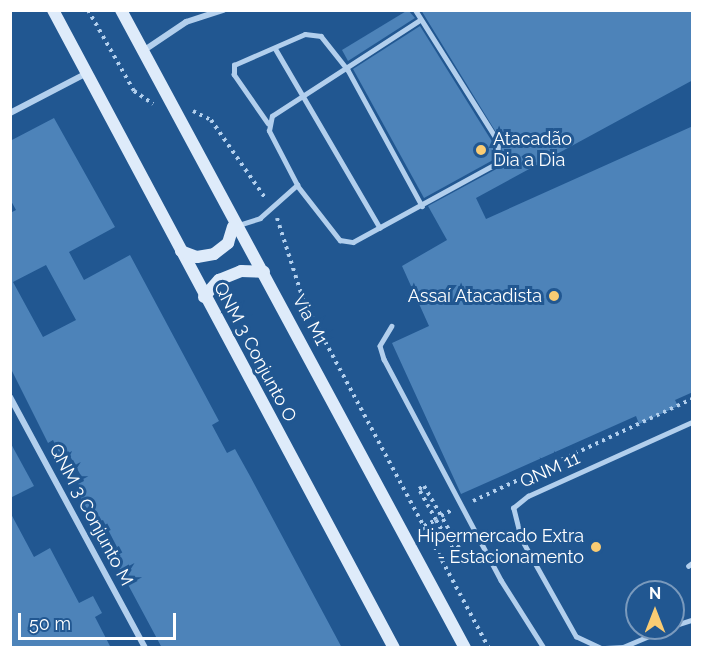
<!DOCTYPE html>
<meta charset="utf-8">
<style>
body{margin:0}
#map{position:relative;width:703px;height:658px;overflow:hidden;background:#215791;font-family:Raleway,sans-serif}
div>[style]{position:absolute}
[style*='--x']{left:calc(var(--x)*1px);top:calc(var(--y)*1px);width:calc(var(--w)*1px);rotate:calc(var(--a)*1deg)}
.building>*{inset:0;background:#4d83b9}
.path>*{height:4px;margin-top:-2px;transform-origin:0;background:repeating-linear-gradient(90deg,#b2cfed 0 3px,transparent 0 7.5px)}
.service>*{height:4.5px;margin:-2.25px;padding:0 2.25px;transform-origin:2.25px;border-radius:2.25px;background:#b2cfed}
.minor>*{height:6px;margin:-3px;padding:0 3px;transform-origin:3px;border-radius:3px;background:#b2cfed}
.secondary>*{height:12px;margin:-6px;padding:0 6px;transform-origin:6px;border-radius:6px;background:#deebfa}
.dots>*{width:16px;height:16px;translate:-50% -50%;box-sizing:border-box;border:3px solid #215791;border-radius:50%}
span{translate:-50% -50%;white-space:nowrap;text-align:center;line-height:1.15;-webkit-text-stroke:6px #215791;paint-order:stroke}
.poi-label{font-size:18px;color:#fff}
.left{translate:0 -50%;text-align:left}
.right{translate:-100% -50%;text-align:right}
.street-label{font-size:18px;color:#fff}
.frame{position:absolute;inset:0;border:12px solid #fff;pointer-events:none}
.north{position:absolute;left:625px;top:580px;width:60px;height:60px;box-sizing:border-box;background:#215791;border:2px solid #7a9abd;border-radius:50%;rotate:0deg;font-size:16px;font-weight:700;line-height:24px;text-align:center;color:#fff}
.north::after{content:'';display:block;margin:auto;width:21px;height:27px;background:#facc73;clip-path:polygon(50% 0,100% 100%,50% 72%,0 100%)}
.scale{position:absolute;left:18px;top:613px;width:158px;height:27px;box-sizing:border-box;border:3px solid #fff;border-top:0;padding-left:8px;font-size:18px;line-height:21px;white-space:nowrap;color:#fff;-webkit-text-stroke:4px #215791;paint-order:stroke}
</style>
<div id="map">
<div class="building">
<div style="clip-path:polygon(408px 10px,415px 18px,348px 61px,342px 50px)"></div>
<div style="clip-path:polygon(421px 10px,693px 10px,693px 80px,476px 198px,486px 219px,693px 126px,693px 392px,675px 400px,678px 406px,639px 424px,636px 416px,461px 494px,392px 343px,429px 326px,402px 266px,447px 240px,428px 206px,500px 167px,502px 142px)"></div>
<div style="clip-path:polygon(420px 26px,493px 143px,493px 160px,424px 198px,353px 69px)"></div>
<div style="clip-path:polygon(evenodd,54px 118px,115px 227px,69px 252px,84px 280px,130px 255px,219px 421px,212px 425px,227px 453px,235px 449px,250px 476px,342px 648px,162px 648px,110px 551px,117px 547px,103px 520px,95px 523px,80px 496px,78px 484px,84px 481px,66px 449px,59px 453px,53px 440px,48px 443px,10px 367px,10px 213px,16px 210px,10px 199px,10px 141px,54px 118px,46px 265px,76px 320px,43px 337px,13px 282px,46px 265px)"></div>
<div style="clip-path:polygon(10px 442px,34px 486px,10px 498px)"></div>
<div style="clip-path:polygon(10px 512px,34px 557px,50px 548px,79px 603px,93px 596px,102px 613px,95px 617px,111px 648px,10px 648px)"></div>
</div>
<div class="path">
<div style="--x:88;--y:10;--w:93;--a:60.4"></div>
<div style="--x:134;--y:91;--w:23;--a:34"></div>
<div style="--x:193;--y:111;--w:20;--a:27"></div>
<div style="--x:211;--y:120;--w:96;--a:55.2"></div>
<div style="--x:277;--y:218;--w:88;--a:72.2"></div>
<div style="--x:304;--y:302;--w:392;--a:61.9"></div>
<div style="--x:473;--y:501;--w:242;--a:-25"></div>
<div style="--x:436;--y:520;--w:36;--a:60"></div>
<div style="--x:454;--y:551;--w:6;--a:-31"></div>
<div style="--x:459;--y:548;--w:37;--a:-119"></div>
<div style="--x:424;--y:526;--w:13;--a:-27"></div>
<div style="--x:436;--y:520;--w:35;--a:-119"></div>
<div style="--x:419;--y:489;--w:6;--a:-31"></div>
<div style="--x:424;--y:486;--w:34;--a:60"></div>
<div style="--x:441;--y:516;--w:13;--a:-29"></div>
</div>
<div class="service">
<div style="--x:275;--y:48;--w:208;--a:59.7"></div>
<div style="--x:268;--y:124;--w:60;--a:-124.8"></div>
<div style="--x:234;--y:75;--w:10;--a:-90"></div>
<div style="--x:234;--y:65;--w:77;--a:-23.6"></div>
<div style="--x:305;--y:34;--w:16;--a:7"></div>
<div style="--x:321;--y:36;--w:43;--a:51.5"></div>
<div style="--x:348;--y:70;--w:155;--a:61.4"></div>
<div style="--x:297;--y:185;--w:70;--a:52"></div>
<div style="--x:340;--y:240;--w:13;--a:9"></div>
<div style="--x:353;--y:242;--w:164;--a:-28.7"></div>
<div style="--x:497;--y:163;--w:21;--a:-87"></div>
<div style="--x:498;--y:142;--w:156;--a:-122.2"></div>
<div style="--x:239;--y:225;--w:22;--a:-18"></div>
<div style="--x:260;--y:218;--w:50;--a:-41.7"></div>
<div style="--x:297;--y:185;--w:61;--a:-117.4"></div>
<div style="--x:269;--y:131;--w:15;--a:-79"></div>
<div style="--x:272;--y:116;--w:176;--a:-33"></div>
<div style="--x:392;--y:326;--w:23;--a:121"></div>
<div style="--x:380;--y:346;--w:14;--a:73"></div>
<div style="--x:384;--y:359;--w:250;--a:62.1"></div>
<div style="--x:501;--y:580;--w:80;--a:57.7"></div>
<div style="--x:688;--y:566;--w:5;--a:-37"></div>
<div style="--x:673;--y:626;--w:20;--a:-18"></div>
<div style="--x:600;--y:648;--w:26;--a:-155"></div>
<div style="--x:576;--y:637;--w:112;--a:-119.3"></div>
<div style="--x:521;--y:539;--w:32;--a:-104"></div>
<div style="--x:513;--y:508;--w:19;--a:-39"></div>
<div style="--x:528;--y:496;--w:180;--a:-24.3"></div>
<div style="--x:605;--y:648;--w:18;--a:-3"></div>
<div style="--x:623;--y:647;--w:49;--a:-22.9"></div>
</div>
<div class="minor">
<div style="--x:143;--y:51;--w:52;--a:-34"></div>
<div style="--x:186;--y:22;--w:39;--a:-18"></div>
<div style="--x:10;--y:113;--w:87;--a:-27.5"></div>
<div style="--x:10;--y:397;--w:285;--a:61.7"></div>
</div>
<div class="secondary">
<div style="--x:53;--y:10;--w:723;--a:61.88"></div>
<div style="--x:121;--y:10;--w:725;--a:61.67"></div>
<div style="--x:181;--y:251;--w:17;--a:21"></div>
<div style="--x:197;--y:257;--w:17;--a:-10"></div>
<div style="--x:214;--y:254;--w:18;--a:-38"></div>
<div style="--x:228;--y:243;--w:17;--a:-73"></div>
<div style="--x:204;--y:297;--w:23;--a:-49"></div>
<div style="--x:219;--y:280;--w:24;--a:-22"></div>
<div style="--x:241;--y:271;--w:23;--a:2"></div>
</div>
<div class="dots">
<div style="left:481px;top:150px;background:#facc73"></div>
<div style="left:554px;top:296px;background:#facc73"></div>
<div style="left:596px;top:547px;background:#facc73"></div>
</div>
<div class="poi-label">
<span class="left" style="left:493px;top:150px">Atacadão<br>Dia a Dia</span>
<span class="right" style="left:542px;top:296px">Assaí Atacadista</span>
<span class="right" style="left:584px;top:547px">Hipermercado Extra<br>- Estacionamento</span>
</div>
<div class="street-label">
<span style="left:310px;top:320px;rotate:62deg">Via M1</span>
<span style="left:255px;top:352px;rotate:62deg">QNM 3 Conjunto O</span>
<span style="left:550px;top:470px;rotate:-24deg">QNM 11</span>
<span style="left:91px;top:515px;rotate:62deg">QNM 3 Conjunto M</span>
</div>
<div class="frame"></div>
<div class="north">N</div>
<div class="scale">50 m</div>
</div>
